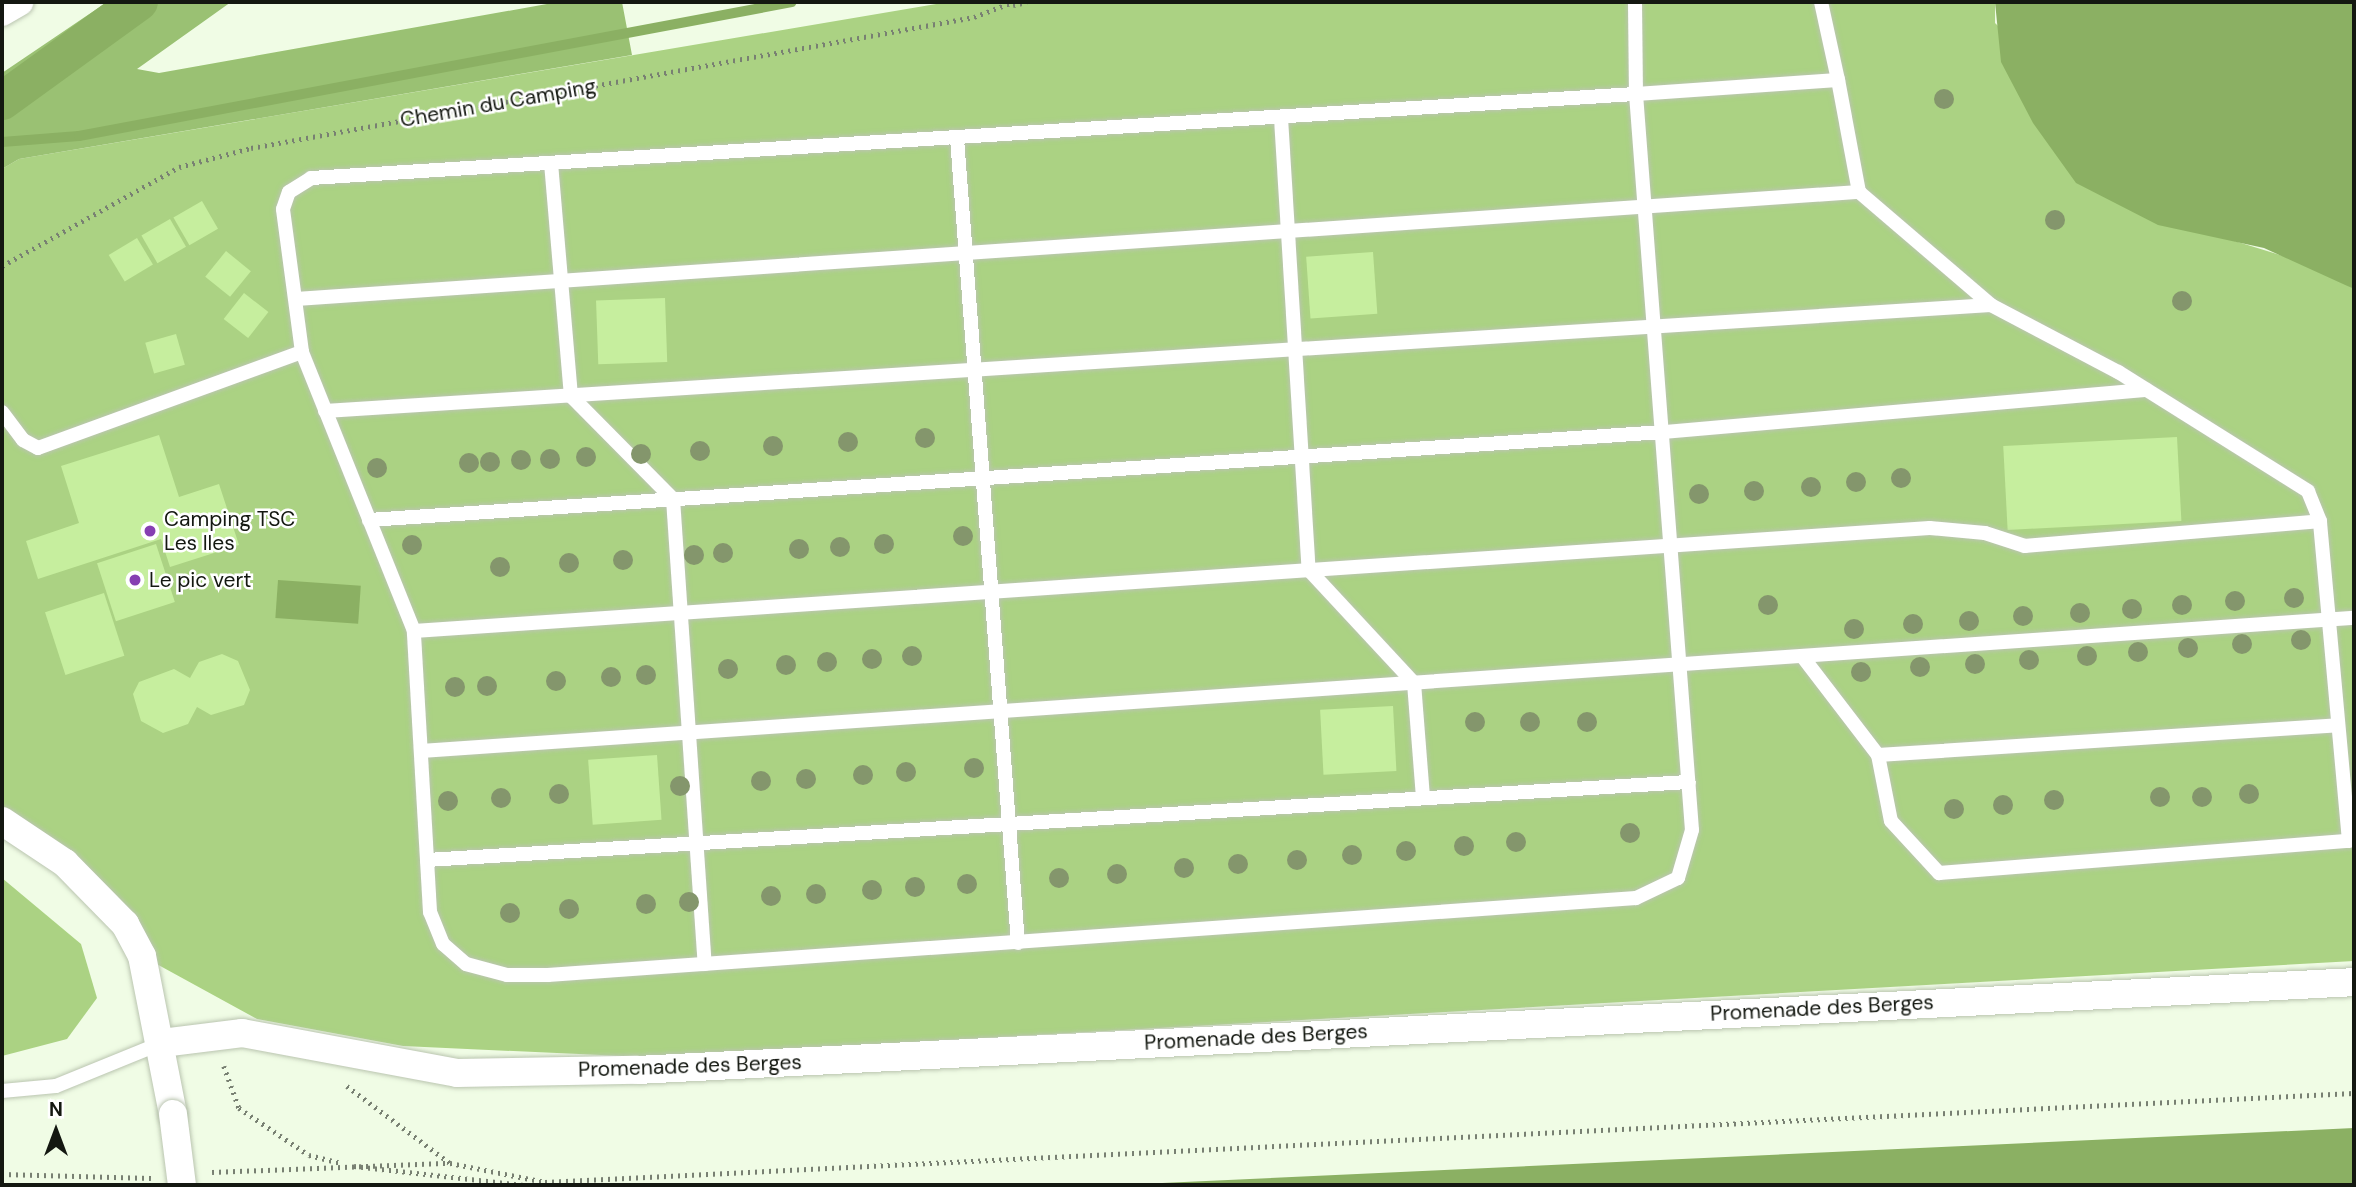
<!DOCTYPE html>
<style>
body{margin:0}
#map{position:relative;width:2356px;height:1187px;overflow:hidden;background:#f0fce5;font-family:"DM Sans",sans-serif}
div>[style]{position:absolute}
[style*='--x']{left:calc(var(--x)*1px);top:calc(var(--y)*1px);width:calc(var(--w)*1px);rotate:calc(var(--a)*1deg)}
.green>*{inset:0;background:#abd283}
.forest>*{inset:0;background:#9ac173}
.water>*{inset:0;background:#8bb063;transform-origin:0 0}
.stream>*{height:10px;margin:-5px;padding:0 5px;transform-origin:5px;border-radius:5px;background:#8bb063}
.canal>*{height:38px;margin:-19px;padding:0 19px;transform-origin:19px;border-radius:19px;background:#8bb063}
.building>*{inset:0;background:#c6ee9e;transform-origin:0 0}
.path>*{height:4.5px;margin-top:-2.25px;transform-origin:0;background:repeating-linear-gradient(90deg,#788072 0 2px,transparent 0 7px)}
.roads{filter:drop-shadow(0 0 2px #bac5b0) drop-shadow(0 0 2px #bac5b0)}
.service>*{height:14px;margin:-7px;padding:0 7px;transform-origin:7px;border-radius:7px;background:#fff}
.minor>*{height:28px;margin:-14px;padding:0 14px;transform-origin:14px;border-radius:14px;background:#fff}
.bridges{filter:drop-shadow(0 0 2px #bac5b0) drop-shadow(0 0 2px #bac5b0)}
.minor-bridge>*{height:28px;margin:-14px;padding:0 14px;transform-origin:14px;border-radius:14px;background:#fff}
.trees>*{width:20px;height:20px;margin:-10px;border-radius:50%;background:#84966c}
.dots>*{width:19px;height:19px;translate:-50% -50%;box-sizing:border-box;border:4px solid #fff;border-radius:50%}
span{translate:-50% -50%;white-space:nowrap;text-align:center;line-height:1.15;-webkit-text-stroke:5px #fff;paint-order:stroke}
.street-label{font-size:21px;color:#141811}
.poi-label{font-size:21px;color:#141811}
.left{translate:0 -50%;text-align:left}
.frame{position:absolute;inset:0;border:4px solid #141811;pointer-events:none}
.north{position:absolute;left:21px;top:1096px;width:70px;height:70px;-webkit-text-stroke:5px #fff;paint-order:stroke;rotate:0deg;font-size:19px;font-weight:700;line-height:28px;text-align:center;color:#141811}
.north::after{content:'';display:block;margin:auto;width:24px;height:32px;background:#141811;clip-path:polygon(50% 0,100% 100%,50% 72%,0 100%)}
</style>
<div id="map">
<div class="green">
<div style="clip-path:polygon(948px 2px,1995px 2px,1995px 23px,2212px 234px,2306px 263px,2354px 289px,2354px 961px,644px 1057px,403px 1046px,257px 1019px,142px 956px,2px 821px,2px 169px,19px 159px)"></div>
<div style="clip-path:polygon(2px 878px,81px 944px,97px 998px,67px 1039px,2px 1056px)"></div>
</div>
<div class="forest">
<div style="clip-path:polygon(107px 2px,231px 2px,137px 69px,159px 73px,558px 2px,622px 2px,632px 55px,19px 159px,2px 169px,2px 73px)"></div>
</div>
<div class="water">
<div style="clip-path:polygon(1995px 2px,2354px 2px,2354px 289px,2264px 248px,2158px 225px,2076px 183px,2033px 123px,2001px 62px)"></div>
<div style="left:278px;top:580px;width:83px;height:38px;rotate:4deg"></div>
<div style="clip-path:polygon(2354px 1128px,2354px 1185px,1118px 1185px)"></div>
</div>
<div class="stream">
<div style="--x:2;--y:142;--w:77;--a:-4.5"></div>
<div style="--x:79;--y:136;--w:725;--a:-10.64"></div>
</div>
<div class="canal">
<div style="--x:2;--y:101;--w:169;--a:-35.9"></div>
</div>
<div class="building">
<div style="left:202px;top:201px;width:32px;height:33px;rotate:60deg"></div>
<div style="left:170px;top:219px;width:32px;height:33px;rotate:60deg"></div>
<div style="left:137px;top:238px;width:31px;height:33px;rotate:59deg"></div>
<div style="left:226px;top:251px;width:32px;height:33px;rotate:39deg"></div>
<div style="left:1373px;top:252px;width:62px;height:67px;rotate:86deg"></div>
<div style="left:244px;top:293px;width:31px;height:33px;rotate:38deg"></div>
<div style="left:665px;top:298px;width:64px;height:69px;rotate:88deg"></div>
<div style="left:176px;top:334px;width:32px;height:32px;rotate:74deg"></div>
<div style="clip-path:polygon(159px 435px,179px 497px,219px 484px,239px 545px,170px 567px,161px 539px,38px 579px,26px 541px,79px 523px,61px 466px)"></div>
<div style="left:2177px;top:437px;width:84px;height:174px;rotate:87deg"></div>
<div style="left:156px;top:544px;width:61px;height:62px;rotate:72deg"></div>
<div style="left:104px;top:593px;width:66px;height:62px;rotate:72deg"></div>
<div style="clip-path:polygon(222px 654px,238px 661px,250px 690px,244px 705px,211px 715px,197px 707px,188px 724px,163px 733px,141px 721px,133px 694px,139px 682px,174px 669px,190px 678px,199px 662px)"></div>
<div style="left:1393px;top:706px;width:65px;height:73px;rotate:87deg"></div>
<div style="left:657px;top:755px;width:65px;height:69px;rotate:86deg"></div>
</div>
<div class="path">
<div style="--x:1013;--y:5;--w:14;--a:-12"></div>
<div style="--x:2;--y:266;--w:203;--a:-29.2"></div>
<div style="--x:179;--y:167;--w:74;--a:-14.8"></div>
<div style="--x:251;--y:148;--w:735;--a:-10.27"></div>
<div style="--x:974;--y:17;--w:42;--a:-21"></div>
<div style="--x:224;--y:1066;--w:45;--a:70.3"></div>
<div style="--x:239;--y:1108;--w:84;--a:33.9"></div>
<div style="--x:309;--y:1155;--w:34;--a:14"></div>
<div style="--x:347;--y:1086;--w:129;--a:36.8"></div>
<div style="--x:450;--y:1163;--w:97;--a:11.3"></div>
<div style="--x:545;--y:1182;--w:1811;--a:-2.82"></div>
<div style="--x:354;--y:1166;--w:171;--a:6.4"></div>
<div style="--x:212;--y:1172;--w:238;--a:-2.2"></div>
<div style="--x:2;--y:1174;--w:149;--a:1.5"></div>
</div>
<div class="roads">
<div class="service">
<div style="--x:1635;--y:2;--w:92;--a:89.4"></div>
<div style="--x:1636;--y:94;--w:202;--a:-4"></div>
<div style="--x:1838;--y:80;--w:80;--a:-102.3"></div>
<div style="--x:1636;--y:94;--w:738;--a:85.65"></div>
<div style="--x:1692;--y:830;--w:50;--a:106.3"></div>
<div style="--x:1678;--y:878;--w:47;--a:154.5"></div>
<div style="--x:1636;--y:898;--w:1091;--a:175.95"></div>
<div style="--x:548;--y:975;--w:41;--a:180"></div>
<div style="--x:507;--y:975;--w:42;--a:-165"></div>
<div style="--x:466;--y:964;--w:30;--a:-139"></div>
<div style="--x:443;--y:944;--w:35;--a:-112"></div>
<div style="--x:430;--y:912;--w:281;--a:-93.3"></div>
<div style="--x:414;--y:631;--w:301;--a:-111.9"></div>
<div style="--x:302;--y:352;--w:144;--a:-97.6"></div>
<div style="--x:283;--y:209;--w:18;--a:-71"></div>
<div style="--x:289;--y:192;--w:26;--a:-32"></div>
<div style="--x:311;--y:178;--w:1328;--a:-3.63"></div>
<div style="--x:1281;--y:118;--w:453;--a:86.5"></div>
<div style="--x:1309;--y:570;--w:154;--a:47.1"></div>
<div style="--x:1414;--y:683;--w:115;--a:85.5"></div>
<div style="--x:957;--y:138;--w:807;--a:85.67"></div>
<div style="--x:551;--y:163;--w:234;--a:85.1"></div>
<div style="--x:571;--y:396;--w:145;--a:45.3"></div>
<div style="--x:673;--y:499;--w:466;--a:86.1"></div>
<div style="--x:296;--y:299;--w:1567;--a:-3.92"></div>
<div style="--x:325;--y:411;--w:1669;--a:-3.64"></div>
<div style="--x:2;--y:412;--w:35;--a:53"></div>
<div style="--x:23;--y:440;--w:17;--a:28"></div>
<div style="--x:38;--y:448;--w:281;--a:-20"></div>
<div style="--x:369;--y:520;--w:1298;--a:-3.89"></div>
<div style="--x:1664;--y:432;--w:484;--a:-5"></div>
<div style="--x:414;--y:631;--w:1519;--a:-3.89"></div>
<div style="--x:1930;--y:528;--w:55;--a:5.2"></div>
<div style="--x:1985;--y:533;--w:42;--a:18"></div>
<div style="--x:2025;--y:546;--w:296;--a:-4.8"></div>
<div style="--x:1802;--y:656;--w:125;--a:52.5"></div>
<div style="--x:1878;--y:755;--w:67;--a:78.9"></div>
<div style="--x:1891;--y:821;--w:71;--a:47.3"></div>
<div style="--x:1939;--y:873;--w:411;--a:-4.5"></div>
<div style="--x:2349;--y:841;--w:321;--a:-95.2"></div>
<div style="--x:2320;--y:521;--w:32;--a:-112"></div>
<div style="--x:2308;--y:491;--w:224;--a:-147.9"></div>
<div style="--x:2118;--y:372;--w:144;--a:-152.2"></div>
<div style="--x:1991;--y:305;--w:174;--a:-139.4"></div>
<div style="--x:1859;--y:192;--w:114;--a:-100.6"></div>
<div style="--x:421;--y:751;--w:1938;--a:-3.94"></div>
<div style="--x:1878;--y:755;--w:461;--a:-3.7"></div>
<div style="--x:427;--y:860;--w:1264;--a:-3.54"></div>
<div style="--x:2;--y:1091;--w:54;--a:-5.3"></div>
<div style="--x:56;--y:1086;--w:114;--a:-22.1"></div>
</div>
<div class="minor">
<div style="--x:2;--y:12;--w:20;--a:-30"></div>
<div style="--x:2;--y:821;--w:76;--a:33.7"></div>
<div style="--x:65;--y:863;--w:86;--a:45.5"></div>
<div style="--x:125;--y:924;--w:36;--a:62"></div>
<div style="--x:142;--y:956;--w:161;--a:78.9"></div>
<div style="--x:162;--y:1043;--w:81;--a:-7.1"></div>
<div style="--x:242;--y:1033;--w:219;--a:10.5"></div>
<div style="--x:457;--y:1073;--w:180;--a:-1"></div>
<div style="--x:637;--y:1070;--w:1719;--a:-2.93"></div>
</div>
</div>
<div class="bridges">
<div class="minor-bridge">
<div style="--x:173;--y:1114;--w:72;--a:82.8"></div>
</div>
</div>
<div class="trees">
<div style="left:1944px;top:99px"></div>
<div style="left:2055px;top:220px"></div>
<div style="left:2182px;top:301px"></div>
<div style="left:925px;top:438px"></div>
<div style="left:848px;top:442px"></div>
<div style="left:773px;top:446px"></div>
<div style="left:700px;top:451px"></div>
<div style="left:641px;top:454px"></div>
<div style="left:586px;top:457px"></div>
<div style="left:550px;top:459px"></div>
<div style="left:521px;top:460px"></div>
<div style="left:490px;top:462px"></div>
<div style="left:469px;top:463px"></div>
<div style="left:377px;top:468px"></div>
<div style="left:1901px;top:478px"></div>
<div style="left:1856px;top:482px"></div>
<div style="left:1811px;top:487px"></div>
<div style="left:1754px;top:491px"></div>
<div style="left:1699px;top:494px"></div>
<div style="left:963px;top:536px"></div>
<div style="left:884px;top:544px"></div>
<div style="left:412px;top:545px"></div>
<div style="left:840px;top:547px"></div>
<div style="left:799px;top:549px"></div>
<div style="left:723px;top:553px"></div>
<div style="left:694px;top:555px"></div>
<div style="left:623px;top:560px"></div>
<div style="left:569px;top:563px"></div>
<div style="left:500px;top:567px"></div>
<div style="left:2294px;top:598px"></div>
<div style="left:2235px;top:601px"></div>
<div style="left:1768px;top:605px"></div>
<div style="left:2182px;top:605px"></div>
<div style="left:2132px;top:609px"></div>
<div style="left:2080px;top:613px"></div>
<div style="left:2023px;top:616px"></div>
<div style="left:1969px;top:621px"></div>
<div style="left:1913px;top:624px"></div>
<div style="left:1854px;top:629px"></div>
<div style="left:2301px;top:640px"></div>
<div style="left:2242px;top:644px"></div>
<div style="left:2188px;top:648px"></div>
<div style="left:2138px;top:652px"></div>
<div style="left:912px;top:656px"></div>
<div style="left:2087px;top:656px"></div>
<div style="left:872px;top:659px"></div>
<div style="left:2029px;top:660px"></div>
<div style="left:827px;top:662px"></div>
<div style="left:1975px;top:664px"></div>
<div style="left:786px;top:665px"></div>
<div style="left:1920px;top:667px"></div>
<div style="left:728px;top:669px"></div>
<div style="left:1861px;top:672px"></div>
<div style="left:646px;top:675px"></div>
<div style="left:611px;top:677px"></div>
<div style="left:556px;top:681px"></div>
<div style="left:487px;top:686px"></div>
<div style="left:455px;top:687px"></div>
<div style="left:1475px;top:722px"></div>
<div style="left:1530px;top:722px"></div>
<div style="left:1587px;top:722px"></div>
<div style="left:974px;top:768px"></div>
<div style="left:906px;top:772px"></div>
<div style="left:863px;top:775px"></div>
<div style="left:806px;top:779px"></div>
<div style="left:761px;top:781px"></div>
<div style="left:680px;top:786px"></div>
<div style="left:559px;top:794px"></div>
<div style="left:2249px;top:794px"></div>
<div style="left:2160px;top:797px"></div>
<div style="left:2202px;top:797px"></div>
<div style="left:501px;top:798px"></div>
<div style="left:2054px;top:800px"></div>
<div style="left:448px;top:801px"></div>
<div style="left:2003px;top:805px"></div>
<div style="left:1954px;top:809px"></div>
<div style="left:1630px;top:833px"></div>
<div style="left:1516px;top:842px"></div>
<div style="left:1464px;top:846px"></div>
<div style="left:1406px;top:851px"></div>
<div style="left:1352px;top:855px"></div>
<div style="left:1297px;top:860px"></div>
<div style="left:1238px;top:864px"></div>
<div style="left:1184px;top:868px"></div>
<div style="left:1117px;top:874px"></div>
<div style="left:1059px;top:878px"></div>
<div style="left:967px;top:884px"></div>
<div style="left:915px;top:887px"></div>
<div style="left:872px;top:890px"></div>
<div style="left:816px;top:894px"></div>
<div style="left:771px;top:896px"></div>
<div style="left:689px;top:902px"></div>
<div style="left:646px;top:904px"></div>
<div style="left:569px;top:909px"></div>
<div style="left:510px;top:913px"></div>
</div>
<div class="dots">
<div style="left:150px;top:531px;background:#863fb2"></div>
<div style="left:135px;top:580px;background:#863fb2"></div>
</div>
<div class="street-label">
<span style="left:498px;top:103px;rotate:-10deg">Chemin du Camping</span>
<span style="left:1822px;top:1008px;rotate:-3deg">Promenade des Berges</span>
<span style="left:1256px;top:1037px;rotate:-3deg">Promenade des Berges</span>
<span style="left:690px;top:1066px;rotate:-2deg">Promenade des Berges</span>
</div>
<div class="poi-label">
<span class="left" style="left:164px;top:531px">Camping TSC<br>Les Iles</span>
<span class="left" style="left:149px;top:580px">Le pic vert</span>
</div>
<div class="frame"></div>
<div class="north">N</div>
</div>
